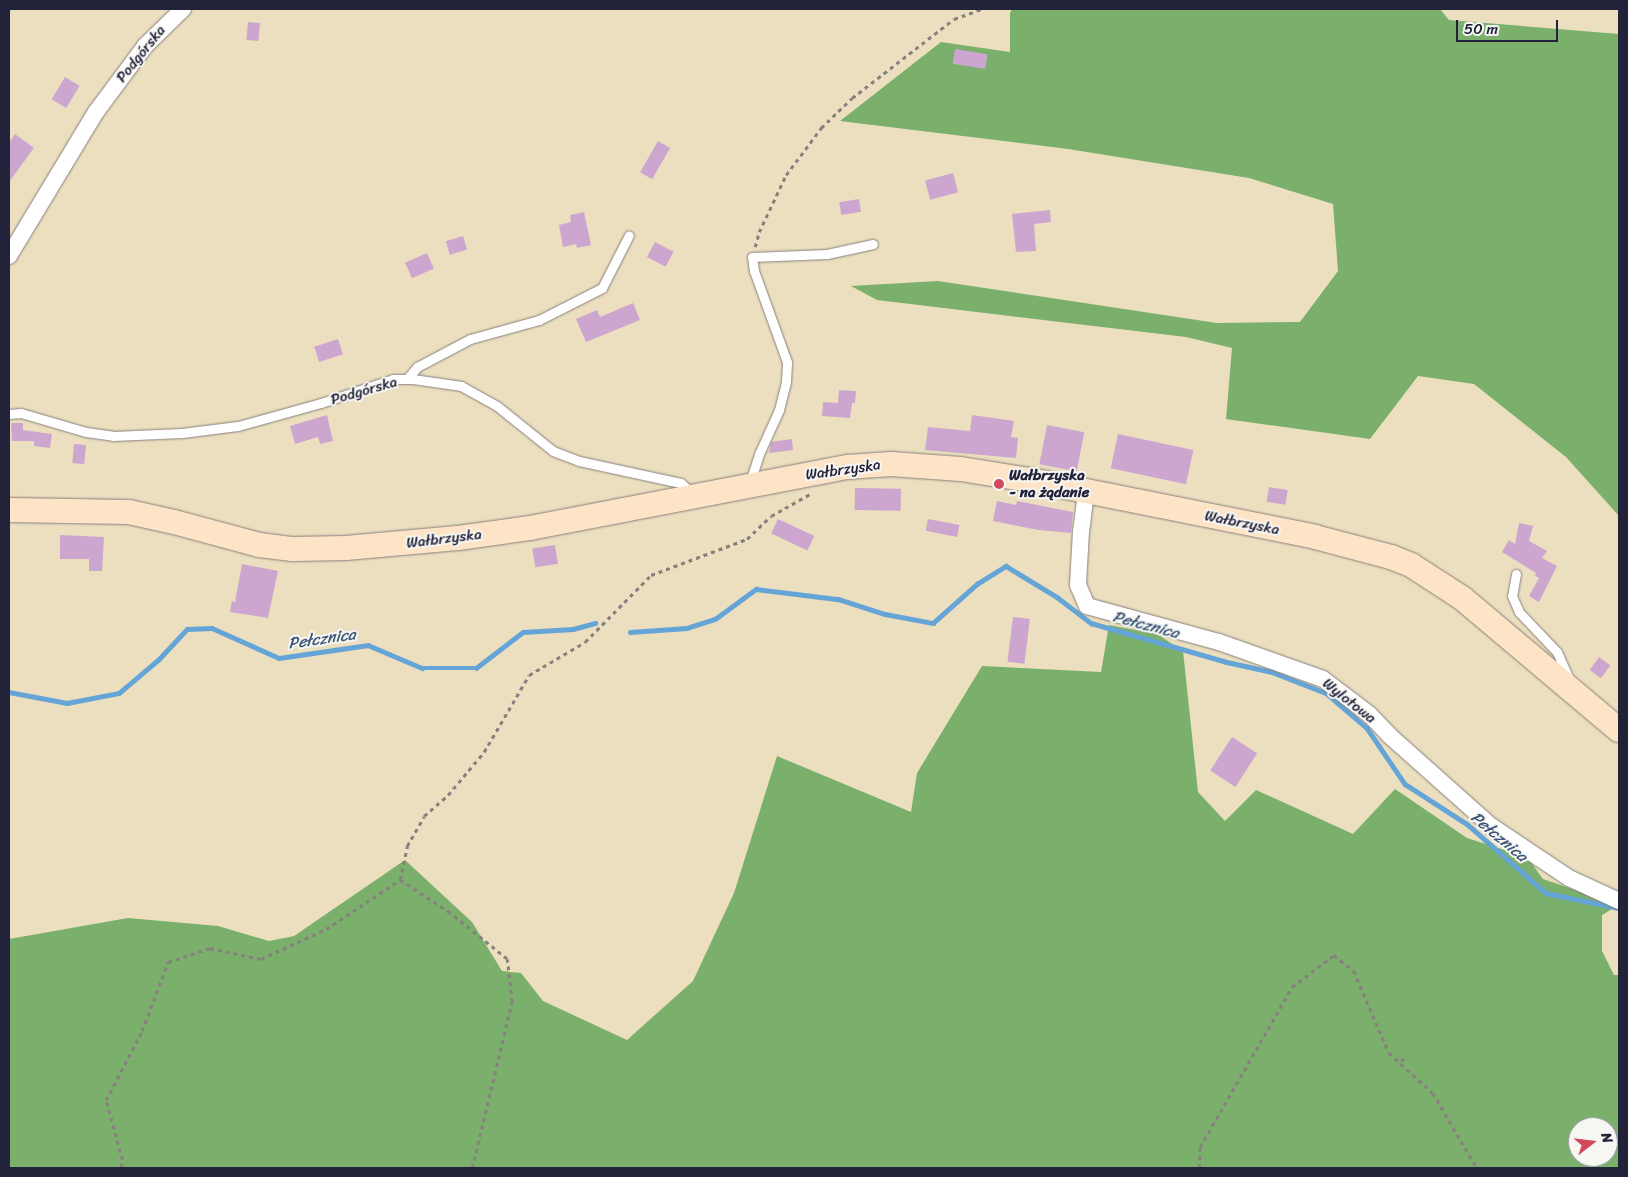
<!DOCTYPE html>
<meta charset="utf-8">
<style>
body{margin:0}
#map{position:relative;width:1628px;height:1177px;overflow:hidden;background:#ecdfbf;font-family:Sriracha,sans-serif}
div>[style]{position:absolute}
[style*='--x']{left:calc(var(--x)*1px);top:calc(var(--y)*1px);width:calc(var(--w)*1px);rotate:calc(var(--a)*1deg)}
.forest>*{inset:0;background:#7ab06c}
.stream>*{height:4.5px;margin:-2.25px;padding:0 2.25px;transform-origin:2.25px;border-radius:2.25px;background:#65a4d7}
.building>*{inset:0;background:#cca6cf;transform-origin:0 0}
.path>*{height:2.5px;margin-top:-1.25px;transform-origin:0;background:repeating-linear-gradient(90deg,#87807d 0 4px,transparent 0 8px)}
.roads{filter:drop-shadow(0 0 1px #87807d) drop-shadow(0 0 1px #87807d)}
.service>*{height:9px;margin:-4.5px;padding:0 4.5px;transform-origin:4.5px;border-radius:4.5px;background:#fff}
.minor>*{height:16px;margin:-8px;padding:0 8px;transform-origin:8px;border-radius:8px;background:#fff}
.secondary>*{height:24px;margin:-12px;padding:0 12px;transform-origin:12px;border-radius:12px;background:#fee4c6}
.dots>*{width:14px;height:14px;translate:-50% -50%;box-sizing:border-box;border:2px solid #f6f6f2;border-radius:50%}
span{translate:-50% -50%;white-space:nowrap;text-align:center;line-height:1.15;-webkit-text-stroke:4px #f6f6f2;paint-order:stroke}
.street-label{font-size:15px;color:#22223b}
.poi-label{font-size:15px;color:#22223b;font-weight:700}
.left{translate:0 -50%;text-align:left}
.water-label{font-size:16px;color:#3d5679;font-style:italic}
.frame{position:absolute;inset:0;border:10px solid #22223b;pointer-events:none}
.north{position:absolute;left:1568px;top:1117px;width:50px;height:50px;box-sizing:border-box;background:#f6f6f2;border:1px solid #a1a1a9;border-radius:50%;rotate:74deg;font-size:14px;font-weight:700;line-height:20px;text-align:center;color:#22223b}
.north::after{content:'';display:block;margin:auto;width:18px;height:22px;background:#d1495b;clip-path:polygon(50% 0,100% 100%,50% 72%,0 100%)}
.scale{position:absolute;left:1456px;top:20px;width:102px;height:22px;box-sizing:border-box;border:2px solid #22223b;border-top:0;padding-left:6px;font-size:15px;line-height:18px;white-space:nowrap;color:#22223b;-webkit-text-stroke:4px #f6f6f2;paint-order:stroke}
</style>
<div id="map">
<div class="forest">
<div style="clip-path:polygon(1012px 9px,1440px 9px,1449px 20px,1619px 34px,1619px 516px,1566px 457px,1474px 384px,1418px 376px,1370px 439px,1226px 419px,1232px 348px,1186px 337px,877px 300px,851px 286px,938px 281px,1217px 323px,1300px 322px,1338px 271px,1333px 204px,1249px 178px,1068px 149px,840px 121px,941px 42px,1010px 52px,1010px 13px)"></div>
<div style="clip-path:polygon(evenodd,1109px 625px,1157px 634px,1183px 651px,1198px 792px,1225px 821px,1256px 790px,1353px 834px,1395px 789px,1467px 838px,1527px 857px,1543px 879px,1619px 905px,1602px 915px,1602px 951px,1614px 975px,1619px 975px,1619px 1168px,9px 1168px,9px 939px,128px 918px,218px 926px,269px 941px,294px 936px,405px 860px,472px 922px,502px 971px,521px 973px,543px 1001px,627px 1040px,693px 981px,734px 893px,777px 756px,911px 812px,917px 773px,982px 666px,1101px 672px,1109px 625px,1578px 1127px,1608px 1127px,1608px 1157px,1578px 1157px,1578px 1127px)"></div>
</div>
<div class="stream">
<div style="--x:630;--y:632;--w:57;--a:-4"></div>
<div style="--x:687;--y:628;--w:29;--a:-18"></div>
<div style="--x:715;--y:619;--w:51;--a:-36.2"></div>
<div style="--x:756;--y:589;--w:83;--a:7"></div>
<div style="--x:838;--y:599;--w:49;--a:17.7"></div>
<div style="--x:885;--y:614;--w:49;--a:10.6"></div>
<div style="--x:933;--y:623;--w:59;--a:-41.6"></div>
<div style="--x:977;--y:584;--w:34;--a:-32"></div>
<div style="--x:1006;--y:566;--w:60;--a:31.3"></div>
<div style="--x:1057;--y:597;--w:43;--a:37.4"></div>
<div style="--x:1091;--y:623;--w:141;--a:16"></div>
<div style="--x:1227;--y:662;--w:46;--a:12.5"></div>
<div style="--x:1272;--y:672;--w:58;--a:21.3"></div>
<div style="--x:1326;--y:693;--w:54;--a:40.5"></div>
<div style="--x:1367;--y:728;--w:68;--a:55.8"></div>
<div style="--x:1405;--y:784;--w:74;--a:32.8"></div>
<div style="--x:1467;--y:824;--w:105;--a:41.1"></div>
<div style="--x:1546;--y:893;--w:75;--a:11.6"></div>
<div style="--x:9;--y:692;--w:59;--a:10.7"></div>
<div style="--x:67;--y:703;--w:53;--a:-10.9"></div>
<div style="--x:119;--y:693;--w:51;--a:-40.2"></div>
<div style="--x:158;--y:660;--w:42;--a:-46.9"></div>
<div style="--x:187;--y:629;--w:25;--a:-2"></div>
<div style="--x:212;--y:628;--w:73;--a:24.1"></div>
<div style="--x:279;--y:658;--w:90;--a:-8.3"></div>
<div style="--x:368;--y:645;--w:59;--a:23.1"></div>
<div style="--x:422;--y:668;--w:54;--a:0"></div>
<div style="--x:476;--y:668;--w:59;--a:-37.5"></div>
<div style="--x:523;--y:632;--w:50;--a:-3.4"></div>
<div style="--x:573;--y:629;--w:23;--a:-15"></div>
</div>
<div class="building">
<div style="left:248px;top:22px;width:12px;height:18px;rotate:5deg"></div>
<div style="left:955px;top:49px;width:33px;height:15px;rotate:9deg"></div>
<div style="left:65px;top:77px;width:17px;height:26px;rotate:31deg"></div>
<div style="clip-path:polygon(15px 134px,34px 148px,9px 182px,9px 143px)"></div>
<div style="left:658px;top:141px;width:14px;height:36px;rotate:30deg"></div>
<div style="left:953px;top:173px;width:20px;height:29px;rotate:75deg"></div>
<div style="left:859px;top:199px;width:13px;height:20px;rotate:81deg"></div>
<div style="clip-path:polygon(1050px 210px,1051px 222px,1034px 224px,1036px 251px,1016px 252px,1012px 214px)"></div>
<div style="clip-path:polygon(584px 212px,591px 245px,577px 248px,576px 244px,563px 247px,559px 225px,571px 222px,570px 215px)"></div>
<div style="left:463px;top:236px;width:14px;height:18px;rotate:73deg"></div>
<div style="left:655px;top:242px;width:21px;height:17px;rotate:28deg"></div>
<div style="left:427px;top:253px;width:17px;height:24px;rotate:66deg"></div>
<div style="clip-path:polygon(633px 303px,640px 320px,586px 342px,576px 319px,597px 310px,600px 317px)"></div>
<div style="left:338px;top:339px;width:16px;height:25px;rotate:72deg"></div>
<div style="clip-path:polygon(839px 390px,856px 391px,855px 403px,852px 403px,850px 418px,822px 416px,823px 402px,838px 403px)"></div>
<div style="clip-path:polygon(327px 415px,333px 441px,320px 444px,318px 437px,295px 444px,290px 426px)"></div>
<div style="clip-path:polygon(972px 415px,1014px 421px,1011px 437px,1018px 438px,1016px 458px,925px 450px,928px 427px,970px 431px)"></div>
<div style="clip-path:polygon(11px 423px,23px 423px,23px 430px,52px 434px,50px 448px,34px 446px,34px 441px,12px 441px)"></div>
<div style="left:1047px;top:425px;width:38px;height:40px;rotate:11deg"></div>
<div style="left:1118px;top:434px;width:77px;height:35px;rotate:12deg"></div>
<div style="clip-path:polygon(792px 439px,793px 450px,769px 453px,771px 442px)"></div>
<div style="left:74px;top:444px;width:12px;height:19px;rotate:5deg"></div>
<div style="left:1269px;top:487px;width:19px;height:15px;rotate:9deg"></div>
<div style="left:855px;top:488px;width:46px;height:22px;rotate:1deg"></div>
<div style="clip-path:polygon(997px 501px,1016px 505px,1017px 501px,1073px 512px,1071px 533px,1038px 530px,993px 521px)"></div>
<div style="left:778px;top:519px;width:40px;height:16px;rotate:25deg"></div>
<div style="left:928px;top:519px;width:32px;height:12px;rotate:11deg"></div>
<div style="clip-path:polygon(1519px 523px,1533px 526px,1529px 541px,1547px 551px,1542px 558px,1557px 566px,1539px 602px,1529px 596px,1539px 578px,1535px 576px,1536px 573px,1502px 552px,1509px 540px,1515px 544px)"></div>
<div style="clip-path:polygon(60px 535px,104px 537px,102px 571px,89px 571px,89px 559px,60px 559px)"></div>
<div style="left:555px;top:545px;width:19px;height:23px;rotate:81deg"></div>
<div style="clip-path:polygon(242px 564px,278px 571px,268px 618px,230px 612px,232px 601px,235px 602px)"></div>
<div style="left:1013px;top:617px;width:17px;height:45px;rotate:7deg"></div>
<div style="left:1599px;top:657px;width:14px;height:16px;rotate:36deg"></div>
<div style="left:1232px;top:737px;width:30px;height:40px;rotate:33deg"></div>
</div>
<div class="path">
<div style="--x:755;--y:247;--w:16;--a:-75"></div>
<div style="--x:759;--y:232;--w:63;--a:-64.7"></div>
<div style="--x:786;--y:175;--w:59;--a:-53.3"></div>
<div style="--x:821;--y:128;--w:43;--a:-44.1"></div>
<div style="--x:852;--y:98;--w:129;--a:-37.8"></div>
<div style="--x:954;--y:19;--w:29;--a:-20"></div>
<div style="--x:1401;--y:1061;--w:8;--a:-45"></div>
<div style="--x:121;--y:1168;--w:8;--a:-83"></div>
<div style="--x:122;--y:1160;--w:62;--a:-104.9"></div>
<div style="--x:106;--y:1100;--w:78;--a:-62.4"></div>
<div style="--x:142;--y:1031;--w:74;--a:-69.4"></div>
<div style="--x:168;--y:962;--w:44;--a:-18.4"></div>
<div style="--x:210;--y:948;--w:52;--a:12.2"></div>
<div style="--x:261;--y:959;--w:72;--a:-24.8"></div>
<div style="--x:326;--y:929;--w:89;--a:-33.5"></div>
<div style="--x:472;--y:1168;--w:171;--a:-76.5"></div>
<div style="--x:512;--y:1002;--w:43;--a:-96.6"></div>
<div style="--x:507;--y:959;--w:73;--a:-141.1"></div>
<div style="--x:450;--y:913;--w:60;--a:-146.6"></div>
<div style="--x:400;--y:880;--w:35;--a:-78"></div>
<div style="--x:407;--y:846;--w:34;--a:-60"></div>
<div style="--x:424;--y:816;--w:32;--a:-41"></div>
<div style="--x:448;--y:795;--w:56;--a:-50.1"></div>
<div style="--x:484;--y:752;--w:89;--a:-59.7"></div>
<div style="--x:529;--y:675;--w:65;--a:-30.5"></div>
<div style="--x:585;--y:642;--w:94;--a:-45.4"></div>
<div style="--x:651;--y:575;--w:103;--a:-20.6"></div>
<div style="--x:747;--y:539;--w:33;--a:-44"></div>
<div style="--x:771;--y:516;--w:45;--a:-29.4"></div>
<div style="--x:1199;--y:1168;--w:21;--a:-87"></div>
<div style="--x:1200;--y:1147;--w:185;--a:-60.1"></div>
<div style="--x:1292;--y:987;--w:53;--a:-37.3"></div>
<div style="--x:1334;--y:955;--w:26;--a:39"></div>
<div style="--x:1354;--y:971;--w:89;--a:66.9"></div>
<div style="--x:1389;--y:1053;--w:59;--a:42.3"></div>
<div style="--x:1433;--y:1093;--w:87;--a:59.6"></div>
</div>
<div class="roads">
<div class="service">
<div style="--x:407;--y:379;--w:16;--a:-50"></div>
<div style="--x:417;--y:367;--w:60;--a:-27.8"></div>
<div style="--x:470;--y:339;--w:72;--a:-15.4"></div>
<div style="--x:539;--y:320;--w:71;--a:-26.9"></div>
<div style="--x:602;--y:288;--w:59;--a:-63"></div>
<div style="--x:9;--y:414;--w:12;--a:-5"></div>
<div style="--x:21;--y:413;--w:68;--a:16.3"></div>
<div style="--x:86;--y:432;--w:27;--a:8"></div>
<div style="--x:113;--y:436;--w:69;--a:-2.5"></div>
<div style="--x:182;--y:433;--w:56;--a:-7.1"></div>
<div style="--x:238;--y:426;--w:86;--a:-15.5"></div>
<div style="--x:321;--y:403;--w:76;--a:-18.4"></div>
<div style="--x:393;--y:379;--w:20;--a:0"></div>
<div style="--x:413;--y:379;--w:49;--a:8.3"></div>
<div style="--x:461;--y:386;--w:41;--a:29.1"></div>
<div style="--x:497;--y:406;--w:72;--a:38.8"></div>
<div style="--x:553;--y:451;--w:28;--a:21"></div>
<div style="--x:579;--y:461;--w:104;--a:12.2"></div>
<div style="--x:681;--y:483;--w:16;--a:43"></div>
<div style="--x:749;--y:485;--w:33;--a:-72"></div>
<div style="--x:759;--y:454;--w:48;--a:-65.6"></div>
<div style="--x:779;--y:410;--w:29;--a:-76"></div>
<div style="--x:786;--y:382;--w:20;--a:-87"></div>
<div style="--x:787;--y:362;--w:97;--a:-109.9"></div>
<div style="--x:754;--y:271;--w:14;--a:-98"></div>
<div style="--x:752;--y:257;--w:75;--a:-2.3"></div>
<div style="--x:827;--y:254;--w:47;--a:-12.3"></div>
<div style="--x:1516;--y:574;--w:22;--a:100"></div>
<div style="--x:1512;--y:596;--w:17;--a:66"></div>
<div style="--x:1519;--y:612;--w:55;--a:46.5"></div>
<div style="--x:1557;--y:652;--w:30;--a:66"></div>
</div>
<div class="minor">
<div style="--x:9;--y:256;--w:168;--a:-58.9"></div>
<div style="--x:96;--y:112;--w:82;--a:-53.4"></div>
<div style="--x:145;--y:46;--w:53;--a:-44.2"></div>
<div style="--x:1086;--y:492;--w:39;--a:97"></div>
<div style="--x:1081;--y:531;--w:54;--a:93.2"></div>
<div style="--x:1078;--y:585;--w:23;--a:67"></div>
<div style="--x:1087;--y:606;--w:137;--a:15.3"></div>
<div style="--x:1219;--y:642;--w:110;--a:19.6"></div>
<div style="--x:1323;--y:679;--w:58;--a:37.3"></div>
<div style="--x:1369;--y:714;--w:30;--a:46"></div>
<div style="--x:1390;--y:736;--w:135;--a:41.7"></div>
<div style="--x:1491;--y:826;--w:94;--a:33.7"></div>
<div style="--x:1569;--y:878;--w:55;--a:24.7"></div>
</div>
<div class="secondary">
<div style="--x:9;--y:510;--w:120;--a:1"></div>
<div style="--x:129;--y:512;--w:46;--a:12.5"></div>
<div style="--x:174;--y:522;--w:88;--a:15.1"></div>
<div style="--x:259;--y:545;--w:34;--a:7"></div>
<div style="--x:293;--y:549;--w:53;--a:-1.1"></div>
<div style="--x:346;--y:548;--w:112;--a:-5.1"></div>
<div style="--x:458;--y:538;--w:73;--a:-7.9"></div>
<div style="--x:530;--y:528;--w:324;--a:-10.9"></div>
<div style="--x:848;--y:467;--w:43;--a:-4"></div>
<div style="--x:891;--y:464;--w:70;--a:4.1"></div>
<div style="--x:961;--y:469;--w:76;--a:9.1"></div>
<div style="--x:1036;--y:481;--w:285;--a:11.3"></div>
<div style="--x:1315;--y:537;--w:79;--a:14.7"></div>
<div style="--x:1391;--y:557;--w:22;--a:22"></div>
<div style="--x:1411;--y:565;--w:61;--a:32.9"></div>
<div style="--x:1462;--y:598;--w:205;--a:40.1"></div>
</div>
</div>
<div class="dots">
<div style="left:999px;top:484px;background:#d1495b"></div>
</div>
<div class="street-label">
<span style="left:141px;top:54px;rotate:-51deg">Podgórska</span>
<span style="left:364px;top:391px;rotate:-16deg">Podgórska</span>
<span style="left:843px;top:470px;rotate:-8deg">Wałbrzyska</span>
<span style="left:1242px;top:523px;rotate:11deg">Wałbrzyska</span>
<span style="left:444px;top:539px;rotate:-7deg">Wałbrzyska</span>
<span style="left:1349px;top:701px;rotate:38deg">Wylotowa</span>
</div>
<div class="poi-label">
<span class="left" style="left:1009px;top:484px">Wałbrzyska<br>- na żądanie</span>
</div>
<div class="water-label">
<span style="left:1146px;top:625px;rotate:15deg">Pełcznica</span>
<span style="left:322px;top:639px;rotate:-8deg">Pełcznica</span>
<span style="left:1499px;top:837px;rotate:40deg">Pełcznica</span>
</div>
<div class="frame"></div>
<div class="north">N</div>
<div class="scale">50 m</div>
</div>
